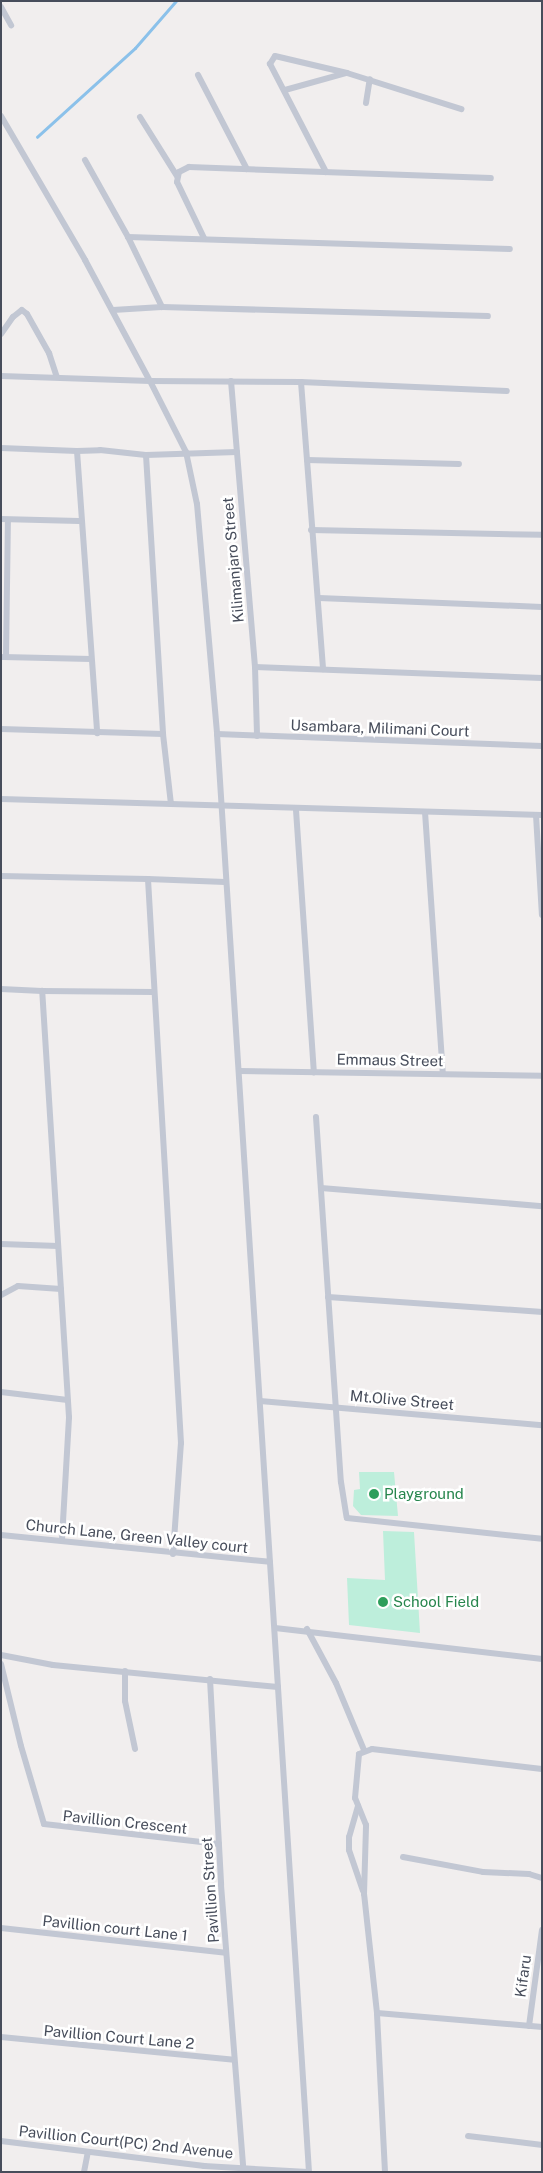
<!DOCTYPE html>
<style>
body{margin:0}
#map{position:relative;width:543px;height:2173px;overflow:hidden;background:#f1eeee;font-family:"Public Sans",sans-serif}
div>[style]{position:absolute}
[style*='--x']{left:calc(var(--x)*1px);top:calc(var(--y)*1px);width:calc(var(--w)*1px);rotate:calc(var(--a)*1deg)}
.green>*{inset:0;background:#bdeedb}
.stream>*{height:2.5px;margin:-1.25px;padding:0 1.25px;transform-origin:1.25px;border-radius:1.25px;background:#8bc1ea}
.street>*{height:6px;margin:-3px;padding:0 3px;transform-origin:3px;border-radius:3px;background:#c2c7d3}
.dots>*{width:14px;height:14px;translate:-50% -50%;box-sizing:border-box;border:2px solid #fff;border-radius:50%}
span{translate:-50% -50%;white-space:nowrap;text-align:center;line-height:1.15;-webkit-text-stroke:5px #fff;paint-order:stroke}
.street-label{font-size:15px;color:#474d5b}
.leisure-label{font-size:15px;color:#27864d}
.left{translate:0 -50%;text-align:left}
.frame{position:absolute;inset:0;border:2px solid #474d5b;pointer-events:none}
</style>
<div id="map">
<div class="green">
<div style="clip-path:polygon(359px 1472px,394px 1472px,398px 1516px,361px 1515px,353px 1506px,354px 1490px,360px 1489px)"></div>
<div style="clip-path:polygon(383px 1531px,414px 1532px,420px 1633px,349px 1625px,347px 1578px,385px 1580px)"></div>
</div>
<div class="stream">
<div style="--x:37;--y:137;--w:132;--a:-42.2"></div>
<div style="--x:135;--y:48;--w:62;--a:-48.9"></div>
</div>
<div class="street">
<div style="--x:1;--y:7;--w:21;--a:61"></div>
<div style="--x:198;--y:75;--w:106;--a:62.5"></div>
<div style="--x:285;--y:90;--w:63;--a:-15.6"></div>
<div style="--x:366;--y:103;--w:24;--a:-81"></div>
<div style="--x:1;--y:116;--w:167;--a:59.7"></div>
<div style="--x:85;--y:260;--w:137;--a:61.8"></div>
<div style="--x:150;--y:381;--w:80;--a:63.1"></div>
<div style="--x:186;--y:452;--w:53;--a:78.1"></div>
<div style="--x:197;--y:504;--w:231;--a:85"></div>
<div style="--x:217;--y:734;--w:1441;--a:86.34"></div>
<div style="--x:140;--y:117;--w:70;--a:57.9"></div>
<div style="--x:85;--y:160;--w:88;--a:60.8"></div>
<div style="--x:128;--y:237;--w:382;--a:1.8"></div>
<div style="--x:326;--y:172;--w:122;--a:-117.4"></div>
<div style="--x:270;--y:64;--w:9;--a:-58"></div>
<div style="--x:275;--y:56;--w:74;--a:13.3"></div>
<div style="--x:347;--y:73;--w:120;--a:17.5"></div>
<div style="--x:128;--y:237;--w:78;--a:64.1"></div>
<div style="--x:204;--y:238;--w:62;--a:-115.7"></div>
<div style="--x:177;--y:182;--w:10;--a:-79"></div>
<div style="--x:179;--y:172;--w:11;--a:-27"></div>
<div style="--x:189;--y:167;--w:302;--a:2.1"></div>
<div style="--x:113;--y:310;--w:49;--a:-3.5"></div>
<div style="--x:162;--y:307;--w:326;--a:1.6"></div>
<div style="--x:1;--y:334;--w:21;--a:-55"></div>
<div style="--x:13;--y:317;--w:11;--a:-38"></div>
<div style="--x:22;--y:310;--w:6;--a:39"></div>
<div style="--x:27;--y:314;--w:45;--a:60.6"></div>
<div style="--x:49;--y:353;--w:25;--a:72"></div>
<div style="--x:1;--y:376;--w:149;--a:1.9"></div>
<div style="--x:150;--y:381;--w:151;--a:0.4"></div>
<div style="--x:301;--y:382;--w:206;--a:2.5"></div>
<div style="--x:231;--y:381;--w:287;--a:85.2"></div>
<div style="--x:255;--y:667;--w:69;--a:88.3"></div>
<div style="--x:301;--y:382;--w:288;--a:85.6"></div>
<div style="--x:1;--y:448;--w:76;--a:2.3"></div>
<div style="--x:77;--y:451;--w:283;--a:85.9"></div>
<div style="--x:77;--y:451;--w:23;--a:-2"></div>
<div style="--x:100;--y:450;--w:46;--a:6.2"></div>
<div style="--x:146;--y:455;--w:91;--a:-1.9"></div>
<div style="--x:146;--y:455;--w:280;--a:86.5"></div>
<div style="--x:307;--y:460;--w:152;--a:1.5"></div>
<div style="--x:1;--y:519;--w:78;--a:1.5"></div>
<div style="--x:311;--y:530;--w:231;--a:1.2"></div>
<div style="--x:319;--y:598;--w:223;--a:2.3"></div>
<div style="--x:3;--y:657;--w:88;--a:1.3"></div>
<div style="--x:6;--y:657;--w:137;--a:-89.2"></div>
<div style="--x:255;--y:667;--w:287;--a:2.2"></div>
<div style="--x:1;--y:729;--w:162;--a:1.8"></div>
<div style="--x:163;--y:734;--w:70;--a:83.5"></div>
<div style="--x:171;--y:804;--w:371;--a:1.7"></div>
<div style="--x:217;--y:734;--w:325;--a:2.1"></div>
<div style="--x:1;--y:799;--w:170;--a:1.7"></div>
<div style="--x:296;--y:810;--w:263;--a:86.1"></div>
<div style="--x:425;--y:812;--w:262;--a:86.1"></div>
<div style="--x:536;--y:815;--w:100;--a:86.6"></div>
<div style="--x:1;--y:876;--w:147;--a:1.2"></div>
<div style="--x:1;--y:989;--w:41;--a:2.8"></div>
<div style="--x:239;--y:1071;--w:303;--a:0.9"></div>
<div style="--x:316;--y:1117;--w:366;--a:86.1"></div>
<div style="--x:341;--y:1482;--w:36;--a:81"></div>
<div style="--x:347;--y:1518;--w:196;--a:6.1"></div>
<div style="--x:321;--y:1188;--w:222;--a:4.7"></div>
<div style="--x:1;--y:1244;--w:57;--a:2"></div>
<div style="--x:1;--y:1295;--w:19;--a:-28"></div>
<div style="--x:18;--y:1286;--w:43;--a:4"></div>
<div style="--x:328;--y:1297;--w:215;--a:4"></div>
<div style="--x:1;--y:1392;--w:67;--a:6.8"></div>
<div style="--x:260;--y:1401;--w:283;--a:4.9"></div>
<div style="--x:1;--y:1535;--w:270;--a:5.7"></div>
<div style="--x:62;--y:1539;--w:122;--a:-86.7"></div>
<div style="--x:69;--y:1417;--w:427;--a:-93.6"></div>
<div style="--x:42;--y:991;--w:111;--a:0.5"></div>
<div style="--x:173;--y:1554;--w:111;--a:-85.9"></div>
<div style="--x:181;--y:1443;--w:565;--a:-93.35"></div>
<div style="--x:148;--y:879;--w:77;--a:2.2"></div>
<div style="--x:275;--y:1628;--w:269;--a:6.6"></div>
<div style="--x:307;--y:1629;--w:61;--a:61.8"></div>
<div style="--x:336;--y:1683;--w:73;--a:67.3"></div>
<div style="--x:1;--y:1655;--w:53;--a:10.9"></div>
<div style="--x:53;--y:1665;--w:226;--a:5.6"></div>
<div style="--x:1;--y:1664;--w:84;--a:76.3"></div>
<div style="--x:21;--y:1746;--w:81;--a:73.6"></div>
<div style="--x:44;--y:1824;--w:176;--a:6.5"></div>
<div style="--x:125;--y:1671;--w:30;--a:90"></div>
<div style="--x:125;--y:1701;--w:49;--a:78.2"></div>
<div style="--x:210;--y:1679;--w:206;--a:86.9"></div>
<div style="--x:221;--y:1885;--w:283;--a:85.5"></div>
<div style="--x:358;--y:1806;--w:32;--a:106"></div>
<div style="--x:349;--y:1837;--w:13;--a:90"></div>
<div style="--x:349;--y:1850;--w:43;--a:71.1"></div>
<div style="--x:403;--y:1857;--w:81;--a:10.6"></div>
<div style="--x:483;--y:1872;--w:46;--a:2.5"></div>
<div style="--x:529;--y:1874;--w:14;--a:17"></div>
<div style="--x:1;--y:1928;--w:226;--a:6.3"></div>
<div style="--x:377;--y:2013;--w:166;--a:4.8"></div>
<div style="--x:529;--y:2026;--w:97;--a:-82.3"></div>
<div style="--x:1;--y:2037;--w:234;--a:5.6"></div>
<div style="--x:468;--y:2136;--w:75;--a:6.9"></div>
<div style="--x:1;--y:2141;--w:205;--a:7"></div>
<div style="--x:204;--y:2166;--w:104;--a:3.3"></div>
<div style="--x:84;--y:2172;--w:20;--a:-79"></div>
<div style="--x:385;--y:2172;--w:159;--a:-92.9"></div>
<div style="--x:377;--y:2013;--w:120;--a:-96.2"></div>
<div style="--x:364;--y:1894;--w:69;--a:-88.3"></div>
<div style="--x:366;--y:1825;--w:29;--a:-112"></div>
<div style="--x:355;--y:1798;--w:44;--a:-84.8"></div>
<div style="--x:359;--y:1754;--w:14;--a:-21"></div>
<div style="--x:372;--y:1749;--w:171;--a:6.7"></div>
</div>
<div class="dots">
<div style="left:374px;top:1494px;background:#2e9e5b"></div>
<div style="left:383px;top:1602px;background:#2e9e5b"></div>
</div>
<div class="street-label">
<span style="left:233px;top:560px;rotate:-95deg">Kilimanjaro Street</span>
<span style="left:380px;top:728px;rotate:2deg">Usambara, Milimani Court</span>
<span style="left:390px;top:1060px;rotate:1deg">Emmaus Street</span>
<span style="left:402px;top:1400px;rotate:5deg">Mt.Olive Street</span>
<span style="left:137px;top:1536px;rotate:6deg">Church Lane, Green Valley court</span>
<span style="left:125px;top:1822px;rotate:6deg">Pavillion Crescent</span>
<span style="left:210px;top:1890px;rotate:-94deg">Pavillion Street</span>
<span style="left:115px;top:1928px;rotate:6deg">Pavillion court Lane 1</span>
<span style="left:523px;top:1976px;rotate:-82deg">Kifaru</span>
<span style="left:119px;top:2037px;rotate:5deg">Pavillion Court Lane 2</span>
<span style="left:126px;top:2142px;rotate:6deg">Pavillion Court(PC) 2nd Avenue</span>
</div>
<div class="leisure-label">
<span class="left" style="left:384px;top:1494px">Playground</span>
<span class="left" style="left:393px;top:1602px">School Field</span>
</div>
<div class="frame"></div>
</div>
